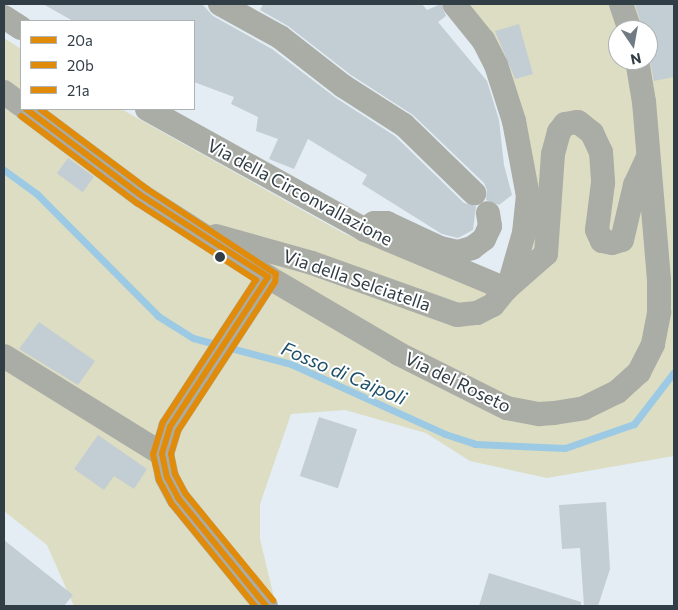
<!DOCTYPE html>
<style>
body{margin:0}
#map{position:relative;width:678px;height:610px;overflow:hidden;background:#e3edf3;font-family:Commissioner,sans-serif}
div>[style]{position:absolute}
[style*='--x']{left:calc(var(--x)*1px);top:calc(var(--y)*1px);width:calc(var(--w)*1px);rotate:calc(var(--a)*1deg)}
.green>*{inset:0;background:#dcddc2}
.stream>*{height:7px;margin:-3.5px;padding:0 3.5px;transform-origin:3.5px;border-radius:3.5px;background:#9ccae4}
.building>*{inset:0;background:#c3ced4;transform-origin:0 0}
.minor>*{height:24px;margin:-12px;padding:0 12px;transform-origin:12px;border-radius:12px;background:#aaaca6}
.bus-1>*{height:6px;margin:-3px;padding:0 3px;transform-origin:3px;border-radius:3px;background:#e08b0a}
.bus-2>*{height:6px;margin:-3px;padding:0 3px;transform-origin:3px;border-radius:3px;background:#e08b0a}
.bus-3>*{height:6px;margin:-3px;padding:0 3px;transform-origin:3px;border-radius:3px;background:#e08b0a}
.dots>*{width:14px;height:14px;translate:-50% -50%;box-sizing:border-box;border:2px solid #fff;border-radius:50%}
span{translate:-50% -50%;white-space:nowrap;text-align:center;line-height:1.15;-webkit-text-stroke:4px #fff;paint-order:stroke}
.street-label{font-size:18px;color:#323e46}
.water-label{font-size:19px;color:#1f5069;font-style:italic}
.frame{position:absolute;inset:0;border:5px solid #323e46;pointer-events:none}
.legend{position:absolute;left:20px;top:20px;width:175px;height:90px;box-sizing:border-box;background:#fff;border:1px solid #adb2b5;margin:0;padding:6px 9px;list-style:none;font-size:15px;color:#323e46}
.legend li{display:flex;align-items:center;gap:10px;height:25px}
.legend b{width:25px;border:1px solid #adb2b5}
.north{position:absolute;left:608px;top:20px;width:50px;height:50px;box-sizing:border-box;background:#fff;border:1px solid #adb2b5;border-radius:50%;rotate:168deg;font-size:14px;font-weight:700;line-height:20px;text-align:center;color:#323e46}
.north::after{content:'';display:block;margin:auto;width:18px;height:22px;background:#707b83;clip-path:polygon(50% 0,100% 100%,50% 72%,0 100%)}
</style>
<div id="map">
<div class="green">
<div style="clip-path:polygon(evenodd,454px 4px,674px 4px,674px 456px,547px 478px,470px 461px,426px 433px,345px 410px,291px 414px,260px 504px,260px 539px,276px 606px,74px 606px,47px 545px,4px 511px,4px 38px,21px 49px,21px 109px,121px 109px,345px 234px,386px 251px,509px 285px,524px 233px,514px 121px,454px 4px,618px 30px,648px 30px,648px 60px,618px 60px,618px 30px)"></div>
</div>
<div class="stream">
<div style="--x:4;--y:170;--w:41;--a:36"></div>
<div style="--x:37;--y:194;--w:172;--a:45.2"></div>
<div style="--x:158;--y:316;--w:41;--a:32.2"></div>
<div style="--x:193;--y:338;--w:101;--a:14.9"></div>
<div style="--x:291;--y:364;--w:169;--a:24.4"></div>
<div style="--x:445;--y:434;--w:32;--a:18"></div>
<div style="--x:475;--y:444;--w:90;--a:2.5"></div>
<div style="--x:565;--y:448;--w:73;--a:-19.2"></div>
<div style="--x:634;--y:424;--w:66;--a:-52.4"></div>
</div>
<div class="building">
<div style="clip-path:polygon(43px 4px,202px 4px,213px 16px,272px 49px,336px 98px,395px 136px,464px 203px,476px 206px,473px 230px,458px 238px,442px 234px,362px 184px,367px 175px,308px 139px,294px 169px,269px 159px,278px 139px,256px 131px,258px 117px,231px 104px,234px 97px,194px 82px,194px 21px,73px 21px)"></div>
<div style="clip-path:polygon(263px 4px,422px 4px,427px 10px,441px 4px,446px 16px,438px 22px,487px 81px,499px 120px,504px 165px,512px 195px,499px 205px,486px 200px,487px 190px,484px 183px,413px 115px,351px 75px,288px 26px,260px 10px)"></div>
<div style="clip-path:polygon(635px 4px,674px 4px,674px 77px,654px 81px,648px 52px,648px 30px,643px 30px)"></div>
<div style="clip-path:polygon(519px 24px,533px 74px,515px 79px,495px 31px)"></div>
<div style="left:68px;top:158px;width:32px;height:19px;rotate:36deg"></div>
<div style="clip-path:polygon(39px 322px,95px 361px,78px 385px,19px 349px)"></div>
<div style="left:319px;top:417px;width:40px;height:62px;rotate:18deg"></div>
<div style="clip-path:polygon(98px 435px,147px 469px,134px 489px,114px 476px,104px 490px,74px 469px)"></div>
<div style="clip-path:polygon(606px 502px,610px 569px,598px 606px,584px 606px,580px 548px,562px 549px,559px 505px)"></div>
<div style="clip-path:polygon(4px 540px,73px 595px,64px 606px,4px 606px)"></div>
<div style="clip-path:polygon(489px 573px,581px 602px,581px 606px,479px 606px)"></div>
</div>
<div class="minor">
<div style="--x:220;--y:4;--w:68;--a:28.8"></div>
<div style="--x:280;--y:37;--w:80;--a:37.9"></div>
<div style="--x:343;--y:86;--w:72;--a:32.6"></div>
<div style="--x:404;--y:125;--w:98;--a:44.2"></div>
<div style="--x:621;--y:4;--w:28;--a:71"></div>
<div style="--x:4;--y:17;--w:20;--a:33"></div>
<div style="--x:4;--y:92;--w:21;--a:37"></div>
<div style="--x:26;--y:109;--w:145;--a:36.9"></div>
<div style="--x:142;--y:196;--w:150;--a:32.7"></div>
<div style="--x:268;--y:277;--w:152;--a:30.4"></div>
<div style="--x:399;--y:354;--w:121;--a:26.6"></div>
<div style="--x:507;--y:408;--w:33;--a:11"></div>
<div style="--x:539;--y:414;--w:15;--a:-4"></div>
<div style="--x:554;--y:413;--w:30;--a:-9"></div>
<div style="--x:584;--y:408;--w:37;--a:-26"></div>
<div style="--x:617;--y:392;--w:30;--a:-42"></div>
<div style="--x:639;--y:372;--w:31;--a:-63"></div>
<div style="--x:653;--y:344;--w:33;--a:-79"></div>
<div style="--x:659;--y:312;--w:32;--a:-90"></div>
<div style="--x:659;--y:280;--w:179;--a:-94.8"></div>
<div style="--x:644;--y:102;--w:43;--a:-99.5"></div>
<div style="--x:147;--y:109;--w:249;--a:29"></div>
<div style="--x:365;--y:230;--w:153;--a:22.7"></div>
<div style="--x:365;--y:230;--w:11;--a:-38"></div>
<div style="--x:374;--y:223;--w:13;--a:0"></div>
<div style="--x:387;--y:223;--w:59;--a:25.3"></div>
<div style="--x:440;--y:248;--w:18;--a:13"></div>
<div style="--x:458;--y:252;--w:15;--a:-16"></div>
<div style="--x:472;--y:248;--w:15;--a:-37"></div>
<div style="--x:484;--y:239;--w:14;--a:-65"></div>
<div style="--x:490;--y:226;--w:13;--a:-99"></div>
<div style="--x:216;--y:236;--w:100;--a:15.7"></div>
<div style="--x:312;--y:263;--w:154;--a:19.7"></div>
<div style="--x:457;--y:315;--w:20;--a:-6"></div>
<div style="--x:477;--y:313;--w:18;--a:-27"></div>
<div style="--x:493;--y:305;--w:26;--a:-51"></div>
<div style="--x:509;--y:285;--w:54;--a:-73.9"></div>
<div style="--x:524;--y:233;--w:37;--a:-84"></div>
<div style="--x:528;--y:196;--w:76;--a:-100.6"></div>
<div style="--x:514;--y:121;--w:59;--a:-107.8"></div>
<div style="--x:496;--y:65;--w:28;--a:-117"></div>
<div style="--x:483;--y:40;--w:46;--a:-128.9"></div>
<div style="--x:506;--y:289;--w:53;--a:-41.2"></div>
<div style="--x:546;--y:254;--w:100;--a:-86"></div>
<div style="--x:553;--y:154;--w:23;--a:-75"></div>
<div style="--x:559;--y:132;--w:10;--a:-53"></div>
<div style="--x:565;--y:124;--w:13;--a:-9"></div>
<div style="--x:578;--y:122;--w:18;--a:38"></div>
<div style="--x:592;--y:133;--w:21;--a:65"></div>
<div style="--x:601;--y:152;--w:31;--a:86"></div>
<div style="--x:603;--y:183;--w:47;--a:97.3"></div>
<div style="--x:597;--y:230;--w:12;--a:66"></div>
<div style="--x:602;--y:241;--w:10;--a:11"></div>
<div style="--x:612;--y:243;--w:10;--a:-17"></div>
<div style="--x:622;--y:240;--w:57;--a:-76.7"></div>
<div style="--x:635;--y:185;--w:31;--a:-65"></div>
<div style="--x:4;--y:356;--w:186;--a:31.8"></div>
<div style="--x:266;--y:606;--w:139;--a:-129.2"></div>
<div style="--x:178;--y:498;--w:24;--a:-118"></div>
<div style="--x:167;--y:477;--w:24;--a:-102"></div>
<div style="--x:162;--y:454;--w:28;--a:-73"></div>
<div style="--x:170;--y:427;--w:179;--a:-56.8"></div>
</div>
<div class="bus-1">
<div style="--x:26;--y:109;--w:145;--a:36.9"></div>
<div style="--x:142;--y:196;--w:150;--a:32.7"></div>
<div style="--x:268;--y:277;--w:179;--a:123.2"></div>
<div style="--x:170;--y:427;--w:28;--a:107"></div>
<div style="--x:162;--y:454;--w:24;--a:78"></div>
<div style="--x:167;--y:477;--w:24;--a:62"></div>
<div style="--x:178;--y:498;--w:139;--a:50.8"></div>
</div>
<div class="bus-2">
<div style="--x:21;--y:116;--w:145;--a:36.9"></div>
<div style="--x:137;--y:203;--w:142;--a:32.9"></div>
<div style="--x:256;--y:280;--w:170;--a:123.2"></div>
<div style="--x:163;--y:422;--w:34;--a:107"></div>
<div style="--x:153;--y:454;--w:27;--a:77"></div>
<div style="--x:159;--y:480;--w:26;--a:62"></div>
<div style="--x:171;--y:503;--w:133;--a:50.8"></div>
</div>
<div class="bus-3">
<div style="--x:40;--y:109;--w:134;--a:36.8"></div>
<div style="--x:147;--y:189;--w:154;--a:33.4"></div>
<div style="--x:276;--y:274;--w:8;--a:97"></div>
<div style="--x:275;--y:282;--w:178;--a:123.1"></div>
<div style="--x:178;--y:431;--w:24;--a:107"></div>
<div style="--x:171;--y:454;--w:20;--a:79"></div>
<div style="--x:175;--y:474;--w:21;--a:62"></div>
<div style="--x:185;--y:493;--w:139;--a:50.6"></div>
</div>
<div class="dots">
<div style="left:220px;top:257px;background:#323e46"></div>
</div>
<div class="street-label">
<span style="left:300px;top:192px;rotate:28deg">Via della Circonvallazione</span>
<span style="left:357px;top:280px;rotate:19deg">Via della Selciatella</span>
<span style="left:458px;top:382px;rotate:26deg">Via del Roseto</span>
</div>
<div class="water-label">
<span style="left:344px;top:373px;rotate:23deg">Fosso di Caipoli</span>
</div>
<div class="frame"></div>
<ul class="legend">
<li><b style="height:6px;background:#e08b0a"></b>20a</li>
<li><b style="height:6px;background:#e08b0a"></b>20b</li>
<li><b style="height:6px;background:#e08b0a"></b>21a</li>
</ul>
<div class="north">N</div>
</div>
